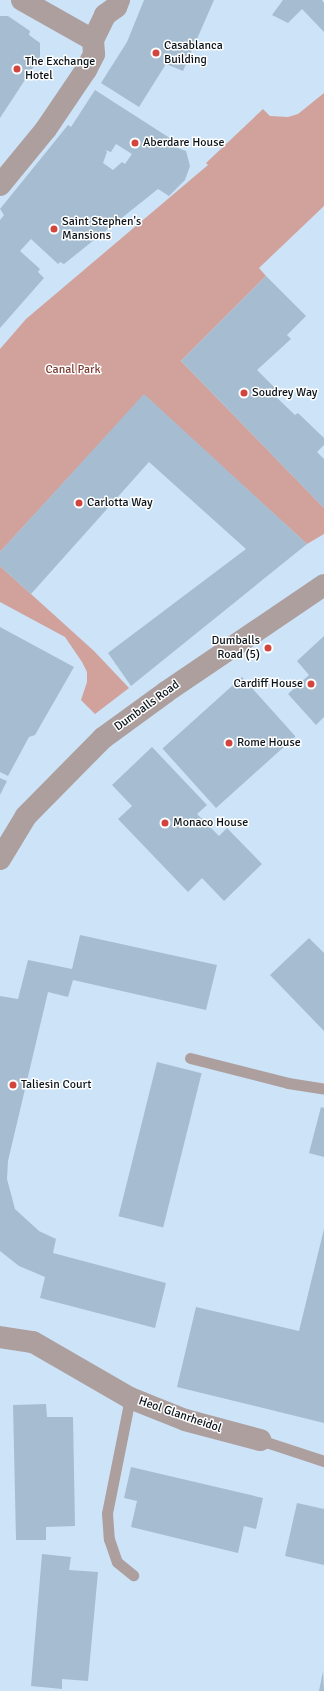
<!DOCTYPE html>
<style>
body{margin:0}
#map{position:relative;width:324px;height:1691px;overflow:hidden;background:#cce3f8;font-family:Signika,sans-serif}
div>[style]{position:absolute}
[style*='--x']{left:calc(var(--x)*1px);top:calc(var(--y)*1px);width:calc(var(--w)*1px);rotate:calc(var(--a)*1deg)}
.green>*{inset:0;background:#d1a29c}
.building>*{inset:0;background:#a6bdd1;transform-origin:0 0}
.service>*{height:11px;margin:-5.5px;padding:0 5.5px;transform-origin:5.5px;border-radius:5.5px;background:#ad9f9d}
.minor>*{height:22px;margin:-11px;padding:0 11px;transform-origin:11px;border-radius:11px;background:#ad9f9d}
.tertiary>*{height:22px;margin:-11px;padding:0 11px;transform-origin:11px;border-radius:11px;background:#ad9f9d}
.dots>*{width:11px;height:11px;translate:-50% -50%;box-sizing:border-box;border:2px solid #fff;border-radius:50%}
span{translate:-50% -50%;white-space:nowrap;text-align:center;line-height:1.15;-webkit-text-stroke:3px #fff;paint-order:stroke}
.poi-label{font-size:12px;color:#0c141b}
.left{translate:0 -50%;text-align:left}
.right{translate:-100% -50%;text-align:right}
.park-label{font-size:12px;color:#7d3b34}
.street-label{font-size:12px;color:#0c141b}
</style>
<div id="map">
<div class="green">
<div style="clip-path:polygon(324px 93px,324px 206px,259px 268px,266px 276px,181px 361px,324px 508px,324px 534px,307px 544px,144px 395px,0 552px,0 349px,26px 319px,208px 165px,206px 163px,263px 109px,270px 116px,288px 117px,298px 114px)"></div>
<div style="clip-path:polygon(0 566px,94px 651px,129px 688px,95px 714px,81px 700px,87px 682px,87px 672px,82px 662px,65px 637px,0 602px)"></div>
</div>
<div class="building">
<div style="clip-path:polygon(144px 0,214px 0,183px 71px,166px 64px,139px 107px,101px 83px,127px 42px)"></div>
<div style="clip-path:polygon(283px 0,322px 0,324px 3px,324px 32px,302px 9px,288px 23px,272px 15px)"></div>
<div style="clip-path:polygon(0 16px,8px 16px,30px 31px,29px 35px,40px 43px,40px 57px,0 118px)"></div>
<div style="clip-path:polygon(evenodd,95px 90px,176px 142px,173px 146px,186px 151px,190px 166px,185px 180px,169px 196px,158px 189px,64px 264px,60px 262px,58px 264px,31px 239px,20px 251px,40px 269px,38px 272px,44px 278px,0 328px,0 220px,4px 215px,0 209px,68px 125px,71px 127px,95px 90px,116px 144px,132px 154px,125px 164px,122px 162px,113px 170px,103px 163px,107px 152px,105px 150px,111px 152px,116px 144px)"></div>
<div style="clip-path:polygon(266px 276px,306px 316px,287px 335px,291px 339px,257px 370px,278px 391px,274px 395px,295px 415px,298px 413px,324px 438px,324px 445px,317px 452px,324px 459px,324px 508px,181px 361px)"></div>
<div style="clip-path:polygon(144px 394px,307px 544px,131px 686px,108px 653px,246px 549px,149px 462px,31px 594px,0 566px,0 552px)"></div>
<div style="clip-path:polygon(0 627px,74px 667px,35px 735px,29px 737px,8px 776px,0 772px)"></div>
<div style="clip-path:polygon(324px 636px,324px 717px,316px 725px,288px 694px,309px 675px,297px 661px)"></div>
<div style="left:242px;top:677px;width:80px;height:107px;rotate:48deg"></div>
<div style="clip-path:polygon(152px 747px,207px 805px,197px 814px,219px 836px,227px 828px,262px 864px,224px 901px,202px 878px,188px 892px,118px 819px,132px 806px,112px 785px)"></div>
<div style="clip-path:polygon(0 778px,7px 781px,0 795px)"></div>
<div style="clip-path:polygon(80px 935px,217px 965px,206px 1010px,73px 980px,68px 997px,48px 992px,8px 1161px,7px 1179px,15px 1209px,39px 1231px,56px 1239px,53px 1253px,166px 1283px,155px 1328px,40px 1298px,45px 1277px,19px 1266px,0 1251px,0 996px,18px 999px,28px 960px,72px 969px)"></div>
<div style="clip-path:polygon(309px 938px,324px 953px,324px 1031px,270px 975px)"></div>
<div style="left:157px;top:1062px;width:46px;height:159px;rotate:14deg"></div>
<div style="clip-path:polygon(321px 1107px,324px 1108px,324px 1157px,309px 1153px)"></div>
<div style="clip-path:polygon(324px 1229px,324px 1423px,177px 1387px,196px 1307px,299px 1331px)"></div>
<div style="clip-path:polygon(46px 1404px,47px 1417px,73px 1417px,75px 1526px,46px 1527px,46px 1540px,16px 1540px,13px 1405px)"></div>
<div style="clip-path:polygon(131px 1467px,263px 1498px,256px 1529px,244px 1526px,238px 1553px,131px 1527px,137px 1501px,124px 1498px)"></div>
<div style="clip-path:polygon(297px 1503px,324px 1509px,324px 1565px,285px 1556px)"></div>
<div style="clip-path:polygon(42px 1554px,71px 1557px,69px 1570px,98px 1572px,88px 1681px,62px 1679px,62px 1689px,31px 1686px)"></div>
<div style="clip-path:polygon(323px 1671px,324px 1691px,319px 1691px)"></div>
</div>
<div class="service">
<div style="--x:190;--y:1058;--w:101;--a:14.3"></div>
<div style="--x:288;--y:1083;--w:36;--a:9"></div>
<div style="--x:130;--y:1398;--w:117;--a:101.3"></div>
<div style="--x:107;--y:1513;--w:26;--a:86"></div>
<div style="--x:109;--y:1539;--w:24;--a:71"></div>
<div style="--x:117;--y:1562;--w:21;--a:39"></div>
<div style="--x:260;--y:1440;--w:67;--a:18.2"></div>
</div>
<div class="minor">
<div style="--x:22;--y:0;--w:81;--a:29.4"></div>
<div style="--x:0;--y:185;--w:72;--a:-50.6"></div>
<div style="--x:46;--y:129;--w:71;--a:-55.9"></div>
<div style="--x:86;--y:70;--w:18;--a:-63"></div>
<div style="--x:94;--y:54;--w:14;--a:-94"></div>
<div style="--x:93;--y:40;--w:28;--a:-64"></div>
<div style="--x:105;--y:15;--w:14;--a:-36"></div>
<div style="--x:116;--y:7;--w:8;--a:-67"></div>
<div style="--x:0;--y:1337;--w:33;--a:9"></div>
<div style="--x:33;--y:1342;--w:112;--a:30"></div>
<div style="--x:130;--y:1398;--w:59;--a:21.8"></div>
<div style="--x:185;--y:1420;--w:78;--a:14.9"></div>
</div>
<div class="tertiary">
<div style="--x:0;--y:859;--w:50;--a:-58.8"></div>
<div style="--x:26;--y:816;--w:110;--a:-45.4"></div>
<div style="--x:103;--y:738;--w:78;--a:-36.1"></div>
<div style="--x:166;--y:692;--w:191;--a:-34.1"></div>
</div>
<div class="dots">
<div style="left:156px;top:53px;background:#d3453c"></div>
<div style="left:17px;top:69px;background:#d3453c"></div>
<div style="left:135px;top:143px;background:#d3453c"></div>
<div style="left:54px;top:229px;background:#d3453c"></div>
<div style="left:244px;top:393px;background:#d3453c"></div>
<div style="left:79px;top:503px;background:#d3453c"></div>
<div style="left:268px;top:648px;background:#d3453c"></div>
<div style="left:311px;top:684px;background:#d3453c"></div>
<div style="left:229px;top:743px;background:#d3453c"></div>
<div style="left:165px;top:823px;background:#d3453c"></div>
<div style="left:13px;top:1085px;background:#d3453c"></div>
</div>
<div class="poi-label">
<span class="left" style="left:164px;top:53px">Casablanca<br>Building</span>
<span class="left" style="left:25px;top:69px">The Exchange<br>Hotel</span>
<span class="left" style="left:143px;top:143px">Aberdare House</span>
<span class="left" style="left:62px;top:229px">Saint Stephen's<br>Mansions</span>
<span class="left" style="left:252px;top:393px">Soudrey Way</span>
<span class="left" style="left:87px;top:503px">Carlotta Way</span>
<span class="right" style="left:260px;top:648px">Dumballs<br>Road (5)</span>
<span class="right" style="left:303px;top:684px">Cardiff House</span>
<span class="left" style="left:237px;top:743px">Rome House</span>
<span class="left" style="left:173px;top:823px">Monaco House</span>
<span class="left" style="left:21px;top:1085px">Taliesin Court</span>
</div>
<div class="park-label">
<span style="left:73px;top:370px">Canal Park</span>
</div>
<div class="street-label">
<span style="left:147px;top:706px;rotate:-36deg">Dumballs Road</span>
<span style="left:180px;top:1415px;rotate:19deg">Heol Glanrheidol</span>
</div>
</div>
